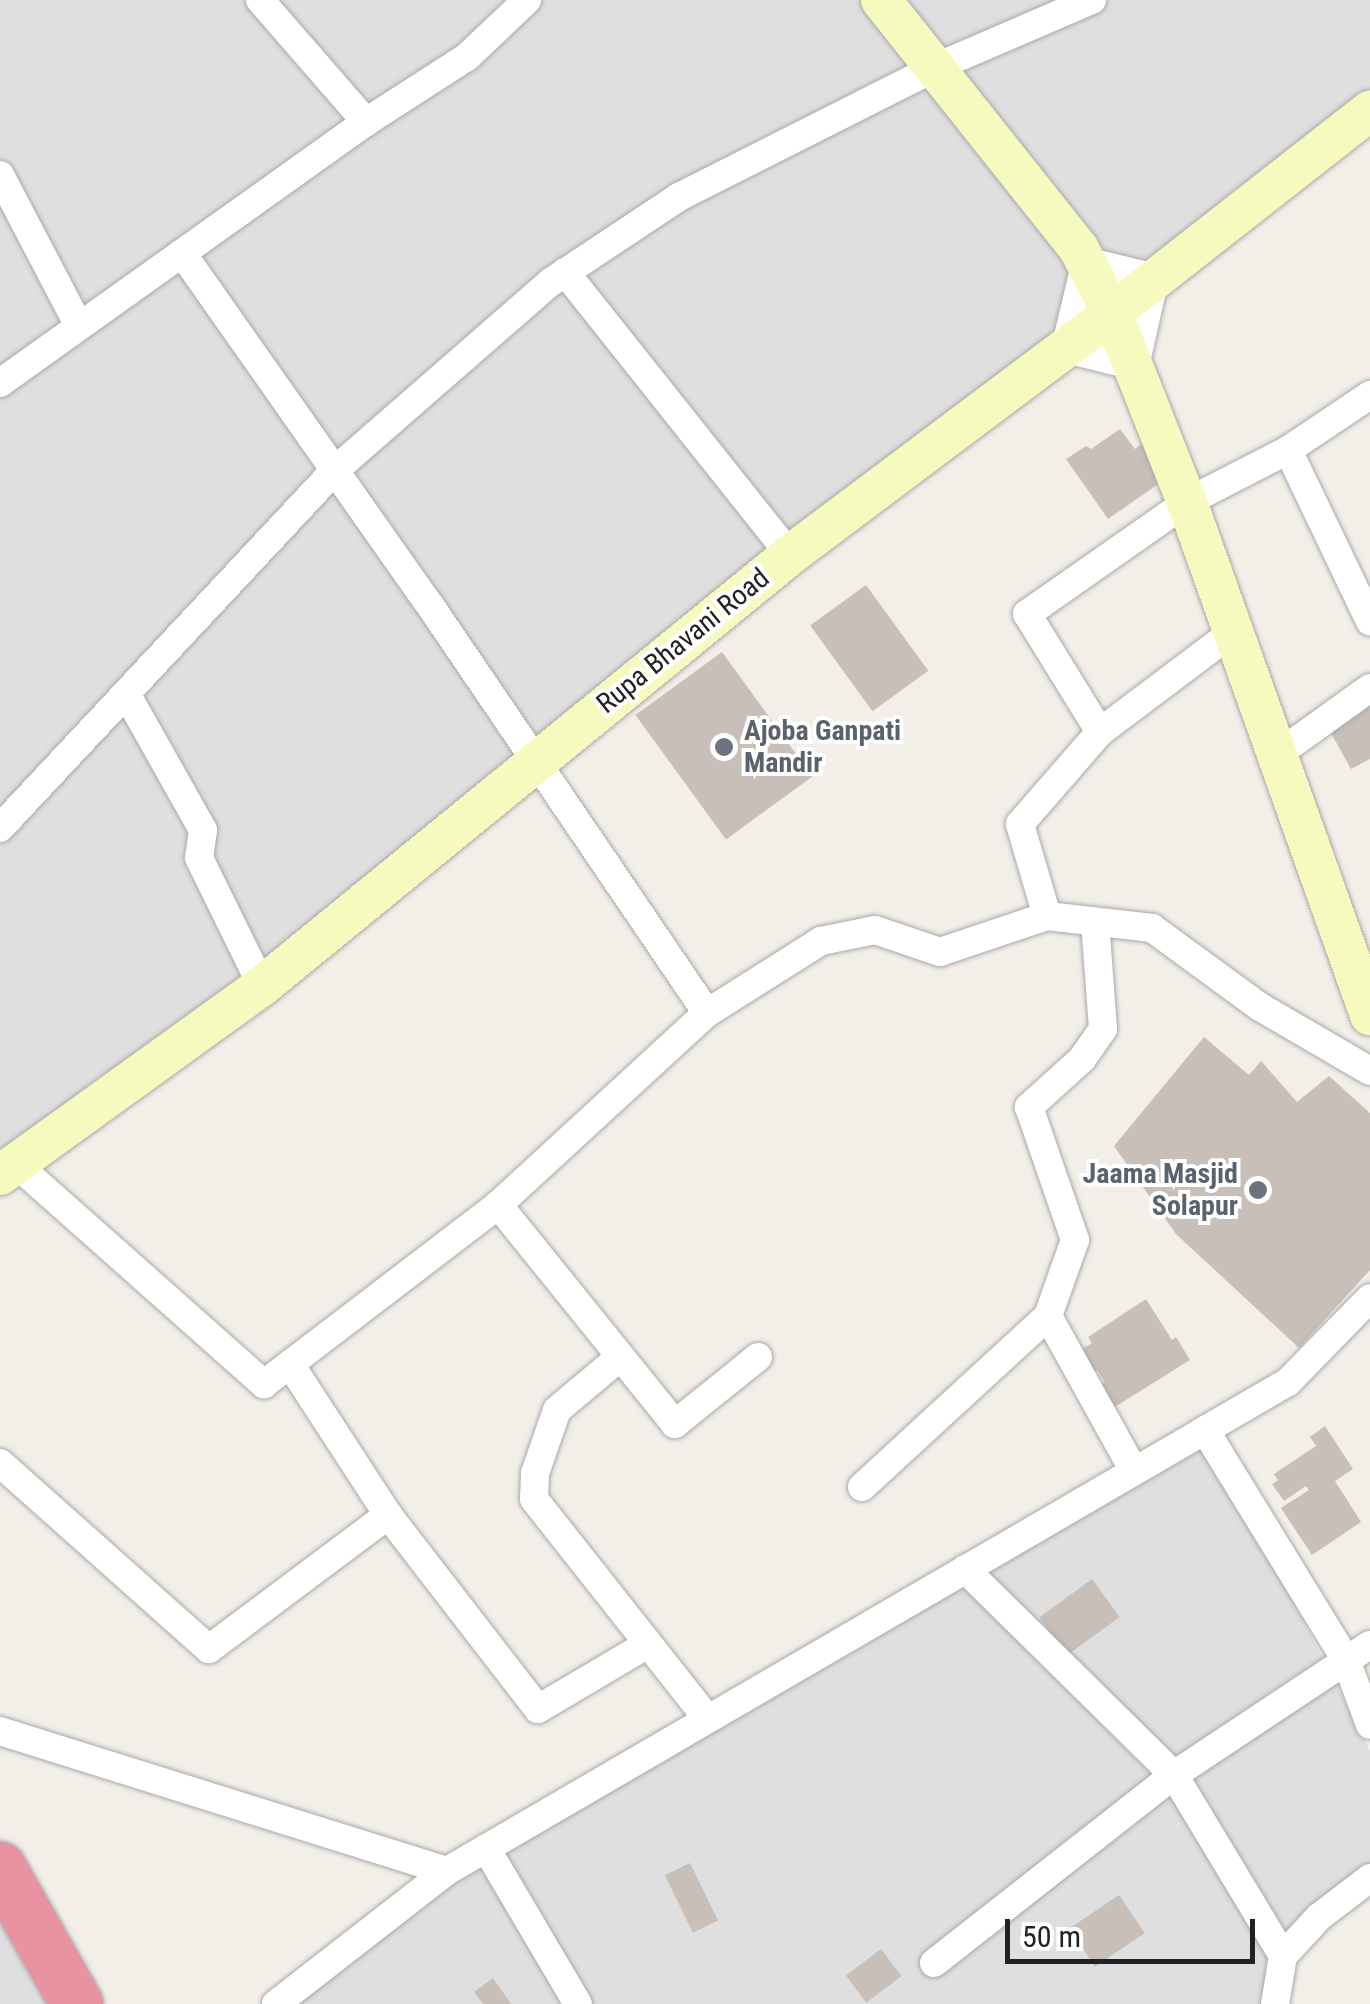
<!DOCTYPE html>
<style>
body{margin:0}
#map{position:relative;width:1370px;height:2004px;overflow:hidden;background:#f2efe9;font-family:"Roboto Condensed",sans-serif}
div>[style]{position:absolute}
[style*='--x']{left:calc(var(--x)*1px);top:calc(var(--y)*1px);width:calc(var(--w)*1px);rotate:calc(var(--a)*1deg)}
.residential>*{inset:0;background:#e0dfdf}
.building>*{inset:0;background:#c7bfb8;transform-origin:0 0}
.roads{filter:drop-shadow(0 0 2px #a9a9a9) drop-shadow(0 0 2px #a9a9a9)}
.street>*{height:28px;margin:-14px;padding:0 14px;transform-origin:14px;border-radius:14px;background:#fff}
.secondary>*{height:40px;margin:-20px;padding:0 20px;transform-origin:20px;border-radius:20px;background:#f7fabf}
.highway>*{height:52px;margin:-26px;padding:0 26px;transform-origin:26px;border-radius:26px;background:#e892a2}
.dots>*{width:28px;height:28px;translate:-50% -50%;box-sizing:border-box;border:5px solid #fff;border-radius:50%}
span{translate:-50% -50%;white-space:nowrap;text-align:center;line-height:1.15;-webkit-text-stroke:8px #fff;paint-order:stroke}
.street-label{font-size:28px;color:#222}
.worship-label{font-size:28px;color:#5b616d;font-weight:700}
.left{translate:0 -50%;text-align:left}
.right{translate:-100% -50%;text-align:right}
.scale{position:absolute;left:1005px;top:1919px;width:250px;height:45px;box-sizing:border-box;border:5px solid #222;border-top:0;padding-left:12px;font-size:30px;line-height:35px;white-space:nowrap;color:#222;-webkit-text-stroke:8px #fff;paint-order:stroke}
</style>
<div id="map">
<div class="residential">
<div style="clip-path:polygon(0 0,1370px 0,1370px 111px,0 1176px)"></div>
<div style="clip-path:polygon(1205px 1430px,1370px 1751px,1370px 1878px,1319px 1917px,1275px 2004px,276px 2004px,447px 1871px)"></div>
<div style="clip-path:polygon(0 1877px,79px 2004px,0 2004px)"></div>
</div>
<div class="building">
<div style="clip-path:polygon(1120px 429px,1135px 449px,1143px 443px,1167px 478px,1108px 519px,1066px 459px,1086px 446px,1091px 449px)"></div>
<div style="left:866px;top:585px;width:106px;height:69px;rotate:54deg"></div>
<div style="left:722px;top:652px;width:154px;height:107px;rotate:54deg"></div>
<div style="clip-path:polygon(1370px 700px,1370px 759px,1351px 769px,1326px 724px)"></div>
<div style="clip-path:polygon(1204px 1037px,1249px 1075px,1261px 1061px,1297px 1102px,1329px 1076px,1370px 1113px,1370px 1270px,1299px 1348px,1176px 1234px,1114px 1146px)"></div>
<div style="clip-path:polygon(1146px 1299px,1172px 1340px,1176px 1337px,1190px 1360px,1110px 1410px,1096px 1388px,1105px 1382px,1097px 1370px,1087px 1377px,1074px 1354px,1092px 1343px,1088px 1337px)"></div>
<div style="clip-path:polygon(1325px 1426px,1353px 1469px,1335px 1481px,1361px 1522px,1312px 1555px,1281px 1508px,1309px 1490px,1306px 1486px,1284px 1501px,1272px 1484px,1278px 1480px,1274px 1474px,1316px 1446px,1310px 1437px)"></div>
<div style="left:1092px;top:1579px;width:47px;height:65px;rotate:54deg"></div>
<div style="left:690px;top:1863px;width:64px;height:28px;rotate:64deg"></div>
<div style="left:1119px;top:1895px;width:46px;height:60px;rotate:56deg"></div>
<div style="left:881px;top:1949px;width:34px;height:44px;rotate:53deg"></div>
<div style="clip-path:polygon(493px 1978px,511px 2004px,483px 2004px,474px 1992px)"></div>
</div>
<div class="roads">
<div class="street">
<div style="--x:260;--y:0;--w:162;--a:49"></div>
<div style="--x:0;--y:175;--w:170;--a:62.4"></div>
<div style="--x:182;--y:253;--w:426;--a:54.9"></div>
<div style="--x:427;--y:601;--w:498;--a:55.8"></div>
<div style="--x:1086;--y:261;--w:71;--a:13.8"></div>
<div style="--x:1155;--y:278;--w:90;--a:102.8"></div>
<div style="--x:1135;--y:366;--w:72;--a:-166.3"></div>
<div style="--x:1065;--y:349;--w:90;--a:-76.6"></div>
<div style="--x:565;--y:272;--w:362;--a:51.5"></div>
<div style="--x:0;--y:383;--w:450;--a:-35.5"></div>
<div style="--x:366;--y:122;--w:120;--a:-32.8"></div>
<div style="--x:467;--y:57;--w:83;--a:-43.5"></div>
<div style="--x:1288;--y:450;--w:190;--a:64.4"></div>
<div style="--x:127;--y:695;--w:155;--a:60.6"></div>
<div style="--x:203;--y:830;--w:28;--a:98"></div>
<div style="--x:199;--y:858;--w:143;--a:63.8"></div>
<div style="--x:1100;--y:732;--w:139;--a:-121.7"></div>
<div style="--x:1027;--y:614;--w:195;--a:-35"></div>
<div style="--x:1187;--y:502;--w:114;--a:-27.2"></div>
<div style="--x:1288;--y:450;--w:99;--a:-33.9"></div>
<div style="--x:1278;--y:754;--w:113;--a:-35.7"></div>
<div style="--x:0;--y:828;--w:489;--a:-46.9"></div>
<div style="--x:334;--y:471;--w:288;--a:-41.1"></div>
<div style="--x:551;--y:282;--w:154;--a:-33.6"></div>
<div style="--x:679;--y:197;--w:286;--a:-26.8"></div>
<div style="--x:934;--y:68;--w:172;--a:-23.3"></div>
<div style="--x:1047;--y:916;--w:96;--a:-106.4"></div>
<div style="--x:1020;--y:824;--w:122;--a:-49"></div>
<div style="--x:1100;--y:732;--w:168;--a:-37"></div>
<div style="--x:1095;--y:922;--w:107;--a:85.7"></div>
<div style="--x:1103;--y:1029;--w:37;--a:125"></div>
<div style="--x:1082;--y:1059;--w:72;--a:137.8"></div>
<div style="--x:1029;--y:1107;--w:141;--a:70.9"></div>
<div style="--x:1075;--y:1240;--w:81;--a:109.6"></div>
<div style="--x:1048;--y:1316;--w:177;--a:61"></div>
<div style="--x:16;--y:1164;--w:332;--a:41.6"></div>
<div style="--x:264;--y:1384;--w:295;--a:-37.4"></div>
<div style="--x:620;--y:1357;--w:82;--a:139.9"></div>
<div style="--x:557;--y:1410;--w:67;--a:109.2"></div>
<div style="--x:535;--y:1473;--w:26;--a:92"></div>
<div style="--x:534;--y:1499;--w:280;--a:51.7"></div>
<div style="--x:758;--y:1357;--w:107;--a:141.1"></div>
<div style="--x:675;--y:1424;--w:282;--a:-128.9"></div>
<div style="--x:498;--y:1205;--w:284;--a:-42.6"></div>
<div style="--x:707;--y:1013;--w:135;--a:-32.3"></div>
<div style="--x:821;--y:941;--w:55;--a:-11.5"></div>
<div style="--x:875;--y:930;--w:69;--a:18.7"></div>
<div style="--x:940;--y:952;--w:113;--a:-18.6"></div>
<div style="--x:1047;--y:916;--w:106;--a:6.5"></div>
<div style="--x:1152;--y:928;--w:134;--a:36.2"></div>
<div style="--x:1260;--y:1007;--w:127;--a:30.2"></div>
<div style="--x:290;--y:1364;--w:180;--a:57"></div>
<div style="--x:1205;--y:1430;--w:270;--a:58.5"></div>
<div style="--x:1346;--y:1660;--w:69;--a:69.7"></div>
<div style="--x:0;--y:1463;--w:280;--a:41.7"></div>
<div style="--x:209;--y:1649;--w:224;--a:-36.8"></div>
<div style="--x:388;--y:1515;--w:245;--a:52.3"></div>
<div style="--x:538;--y:1709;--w:128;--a:-30.6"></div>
<div style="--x:862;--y:1487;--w:253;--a:-42.6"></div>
<div style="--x:965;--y:1569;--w:293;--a:44.6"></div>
<div style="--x:1174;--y:1775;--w:211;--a:58.9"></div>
<div style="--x:0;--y:1731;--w:468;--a:17.4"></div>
<div style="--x:486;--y:1848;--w:181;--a:59.5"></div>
<div style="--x:934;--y:1963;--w:305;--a:-38.1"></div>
<div style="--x:1174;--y:1775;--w:235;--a:-33.6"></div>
<div style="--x:276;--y:2004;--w:217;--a:-37.9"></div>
<div style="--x:447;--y:1871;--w:973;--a:-30.18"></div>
<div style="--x:1288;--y:1382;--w:117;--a:-45.7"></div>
<div style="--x:1275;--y:2004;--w:49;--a:-80.5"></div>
<div style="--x:1283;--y:1956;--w:53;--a:-47.3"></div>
<div style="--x:1319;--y:1917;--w:64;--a:-37.4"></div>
</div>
<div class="secondary">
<div style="--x:881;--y:0;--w:318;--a:51.5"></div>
<div style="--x:1079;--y:249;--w:72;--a:62.7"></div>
<div style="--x:1112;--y:313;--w:203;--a:68.4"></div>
<div style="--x:1187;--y:502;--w:545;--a:70.37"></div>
<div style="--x:0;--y:1175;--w:323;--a:-35.8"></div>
<div style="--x:262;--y:986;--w:682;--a:-39.22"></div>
<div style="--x:790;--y:555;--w:403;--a:-36.9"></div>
<div style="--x:1112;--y:313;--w:328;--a:-38.1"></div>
</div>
<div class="highway">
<div style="--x:0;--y:1868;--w:156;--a:60.5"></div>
</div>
</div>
<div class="dots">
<div style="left:724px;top:747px;background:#6b7280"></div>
<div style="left:1258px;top:1190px;background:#6b7280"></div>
</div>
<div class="street-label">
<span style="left:683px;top:641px;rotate:-39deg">Rupa Bhavani Road</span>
</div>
<div class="worship-label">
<span class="left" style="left:744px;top:747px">Ajoba Ganpati<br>Mandir</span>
<span class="right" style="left:1238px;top:1190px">Jaama Masjid<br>Solapur</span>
</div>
<div class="scale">50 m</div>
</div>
